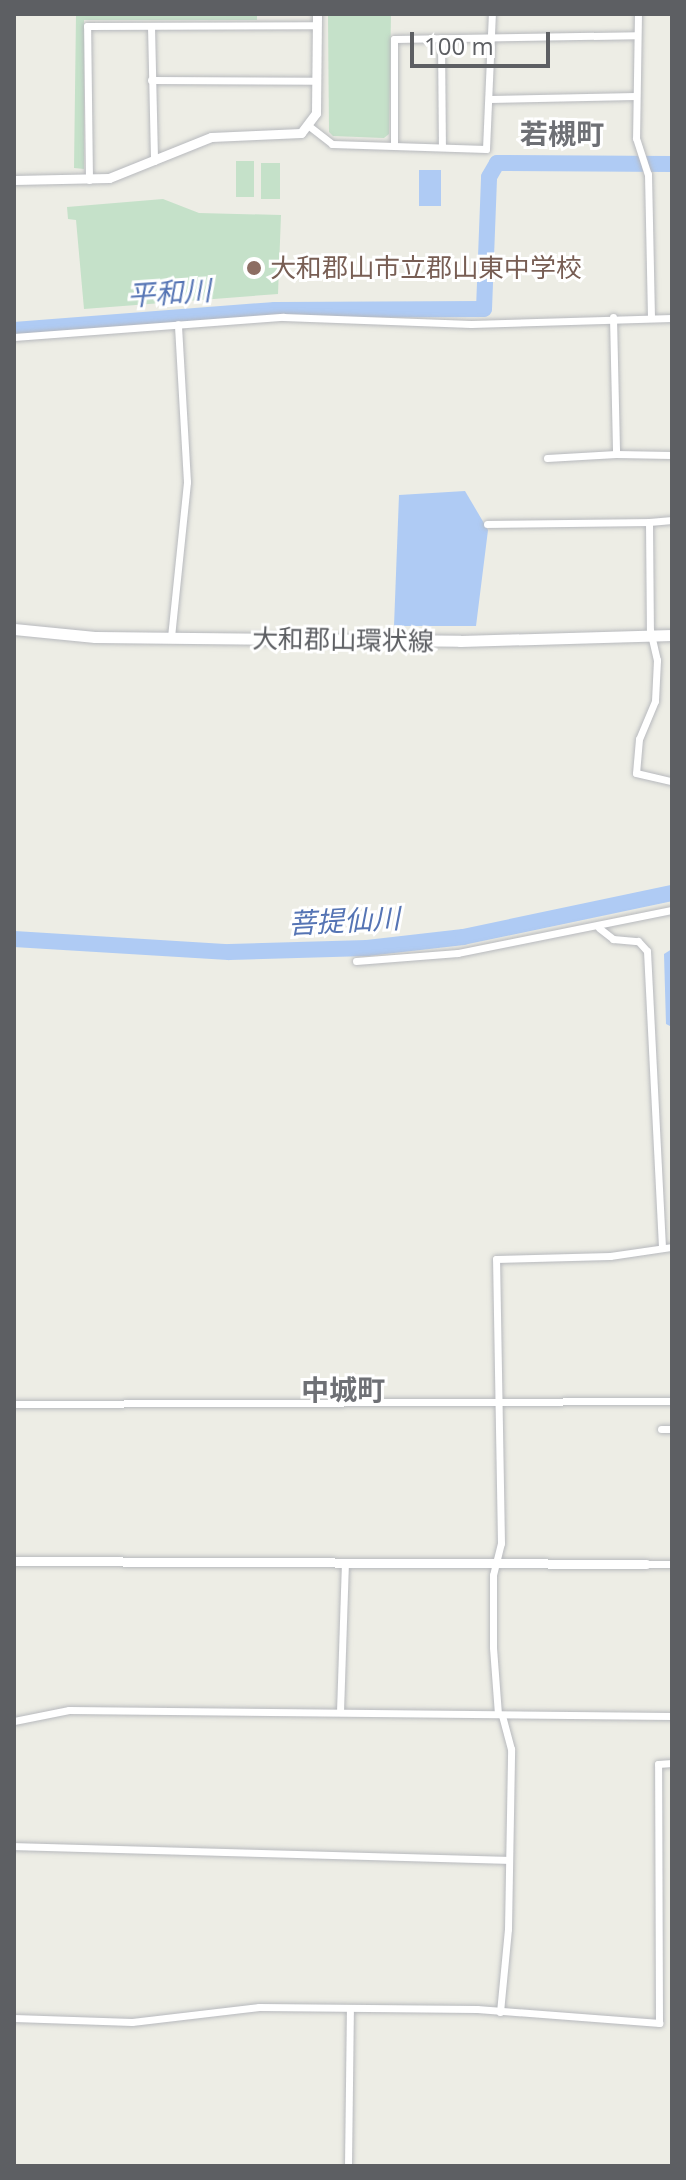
<!DOCTYPE html>
<meta charset="utf-8">
<style>
body{margin:0}
#map{position:relative;width:686px;height:2180px;overflow:hidden;background:#edede5;font-family:"Open Sans","Noto Sans JP",sans-serif}
div>[style]{position:absolute}
[style*='--x']{left:calc(var(--x)*1px);top:calc(var(--y)*1px);width:calc(var(--w)*1px);rotate:calc(var(--a)*1deg)}
.green>*{inset:0;background:#c5e1c9;transform-origin:0 0}
.water>*{inset:0;background:#afcbf4;transform-origin:0 0}
.river>*{height:16px;margin:-8px;padding:0 8px;transform-origin:8px;border-radius:8px;background:#afcbf4}
.roads{filter:drop-shadow(0 0 2px #b7b9bd) drop-shadow(0 0 2px #b7b9bd)}
.minor>*{height:7px;margin:-3.5px;padding:0 3.5px;transform-origin:3.5px;border-radius:3.5px;background:#fff}
.tertiary>*{height:9px;margin:-4.5px;padding:0 4.5px;transform-origin:4.5px;border-radius:4.5px;background:#fff}
.secondary>*{height:11px;margin:-5.5px;padding:0 5.5px;transform-origin:5.5px;border-radius:5.5px;background:#fff}
.dots>*{width:22px;height:22px;translate:-50% -50%;box-sizing:border-box;border:4px solid #fff;border-radius:50%}
span{translate:-50% -50%;white-space:nowrap;text-align:center;line-height:1.15;-webkit-text-stroke:6px #fff;paint-order:stroke}
.education-label{font-size:26px;color:#785e54}
.left{translate:0 -50%;text-align:left}
.street-label{font-size:26px;color:#5d5f63}
.neighbourhood-label{font-size:28px;color:#6e7075;font-weight:700}
.water-label{font-size:28px;color:#5574b4;font-style:italic}
.frame{position:absolute;inset:0;border:16px solid #5d5f63;pointer-events:none}
.scale{position:absolute;left:410px;top:32px;width:140px;height:36px;box-sizing:border-box;border:4px solid #5d5f63;border-top:0;padding-left:10px;font-size:24px;line-height:28px;white-space:nowrap;color:#5d5f63;-webkit-text-stroke:6px #fff;paint-order:stroke}
</style>
<div id="map">
<div class="green">
<div style="clip-path:polygon(76px 14px,257px 14px,257px 20px,84px 20px,84px 169px,74px 168px)"></div>
<div style="clip-path:polygon(328px 14px,391px 14px,389px 134px,384px 138px,333px 136px,329px 132px)"></div>
<div style="left:236px;top:161px;width:18px;height:36px"></div>
<div style="left:261px;top:163px;width:19px;height:36px"></div>
<div style="clip-path:polygon(163px 199px,199px 213px,281px 215px,278px 294px,84px 309px,76px 220px,68px 219px,67px 207px)"></div>
</div>
<div class="water">
<div style="left:419px;top:170px;width:22px;height:36px"></div>
<div style="clip-path:polygon(465px 491px,488px 530px,476px 626px,394px 626px,399px 495px)"></div>
<div style="clip-path:polygon(672px 949px,672px 1027px,666px 1024px,664px 954px)"></div>
</div>
<div class="river">
<div style="--x:14;--y:330;--w:262;--a:-4.4"></div>
<div style="--x:275;--y:310;--w:209;--a:-0.3"></div>
<div style="--x:484;--y:309;--w:132;--a:-87.8"></div>
<div style="--x:489;--y:177;--w:16;--a:-60"></div>
<div style="--x:497;--y:163;--w:175;--a:0.3"></div>
<div style="--x:14;--y:939;--w:215;--a:3.5"></div>
<div style="--x:229;--y:952;--w:138;--a:-1.7"></div>
<div style="--x:367;--y:948;--w:97;--a:-6.5"></div>
<div style="--x:463;--y:937;--w:214;--a:-11.9"></div>
</div>
<div class="roads">
<div class="minor">
<div style="--x:638;--y:14;--w:124;--a:90.9"></div>
<div style="--x:636;--y:138;--w:38;--a:72"></div>
<div style="--x:648;--y:174;--w:143;--a:88.8"></div>
<div style="--x:151;--y:26;--w:135;--a:88.7"></div>
<div style="--x:441;--y:38;--w:109;--a:89.5"></div>
<div style="--x:151;--y:80;--w:165;--a:0.3"></div>
<div style="--x:490;--y:99;--w:145;--a:-1.2"></div>
<div style="--x:309;--y:126;--w:29;--a:38"></div>
<div style="--x:332;--y:144;--w:154;--a:1.9"></div>
<div style="--x:486;--y:149;--w:135;--a:-87.5"></div>
<div style="--x:394;--y:145;--w:106;--a:-90"></div>
<div style="--x:394;--y:39;--w:243;--a:-0.9"></div>
<div style="--x:89;--y:180;--w:154;--a:-90.7"></div>
<div style="--x:87;--y:26;--w:230;--a:-0.2"></div>
<div style="--x:613;--y:317;--w:137;--a:88.7"></div>
<div style="--x:616;--y:454;--w:56;--a:1"></div>
<div style="--x:14;--y:337;--w:270;--a:-4.3"></div>
<div style="--x:283;--y:317;--w:188;--a:2.1"></div>
<div style="--x:471;--y:324;--w:201;--a:-1.7"></div>
<div style="--x:547;--y:458;--w:69;--a:-3.3"></div>
<div style="--x:672;--y:520;--w:23;--a:175"></div>
<div style="--x:649;--y:522;--w:108;--a:89.5"></div>
<div style="--x:650;--y:630;--w:31;--a:77"></div>
<div style="--x:657;--y:660;--w:41;--a:92.8"></div>
<div style="--x:655;--y:701;--w:41;--a:112.8"></div>
<div style="--x:639;--y:739;--w:34;--a:95"></div>
<div style="--x:636;--y:773;--w:37;--a:13"></div>
<div style="--x:487;--y:524;--w:162;--a:-0.7"></div>
<div style="--x:171;--y:637;--w:156;--a:-84.1"></div>
<div style="--x:187;--y:482;--w:158;--a:-93.3"></div>
<div style="--x:599;--y:928;--w:18;--a:38"></div>
<div style="--x:613;--y:939;--w:25;--a:5"></div>
<div style="--x:638;--y:941;--w:13;--a:48"></div>
<div style="--x:647;--y:951;--w:295;--a:87.1"></div>
<div style="--x:356;--y:961;--w:102;--a:-4.5"></div>
<div style="--x:458;--y:953;--w:218;--a:-11.4"></div>
<div style="--x:14;--y:1404;--w:658;--a:-0.26"></div>
<div style="--x:661;--y:1429;--w:11;--a:0"></div>
<div style="--x:646;--y:1564;--w:26;--a:0"></div>
<div style="--x:340;--y:1712;--w:150;--a:-88.1"></div>
<div style="--x:498;--y:1714;--w:67;--a:-94.3"></div>
<div style="--x:493;--y:1647;--w:72;--a:-90"></div>
<div style="--x:493;--y:1575;--w:33;--a:-76"></div>
<div style="--x:501;--y:1543;--w:284;--a:-91"></div>
<div style="--x:496;--y:1259;--w:114;--a:-1.5"></div>
<div style="--x:610;--y:1256;--w:63;--a:-8.3"></div>
<div style="--x:14;--y:1721;--w:56;--a:-11.3"></div>
<div style="--x:69;--y:1710;--w:603;--a:0.57"></div>
<div style="--x:14;--y:1846;--w:494;--a:1.6"></div>
<div style="--x:500;--y:2012;--w:83;--a:-84.5"></div>
<div style="--x:508;--y:1929;--w:180;--a:-89"></div>
<div style="--x:511;--y:1749;--w:35;--a:-105"></div>
<div style="--x:14;--y:2018;--w:118;--a:1.9"></div>
<div style="--x:132;--y:2022;--w:128;--a:-6.7"></div>
<div style="--x:259;--y:2007;--w:218;--a:0.5"></div>
<div style="--x:477;--y:2009;--w:183;--a:4.4"></div>
<div style="--x:659;--y:2023;--w:259;--a:-90.2"></div>
<div style="--x:658;--y:1764;--w:14;--a:-4"></div>
<div style="--x:348;--y:2166;--w:158;--a:-89.3"></div>
</div>
<div class="tertiary">
<div style="--x:14;--y:180;--w:95;--a:-1.2"></div>
<div style="--x:109;--y:178;--w:110;--a:-21.9"></div>
<div style="--x:211;--y:137;--w:90;--a:-2.5"></div>
<div style="--x:301;--y:133;--w:25;--a:-53"></div>
<div style="--x:316;--y:113;--w:99;--a:-89.4"></div>
<div style="--x:14;--y:1561;--w:632;--a:0.27"></div>
</div>
<div class="secondary">
<div style="--x:14;--y:629;--w:81;--a:5.6"></div>
<div style="--x:95;--y:637;--w:365;--a:0.6"></div>
<div style="--x:460;--y:641;--w:212;--a:-1.6"></div>
</div>
</div>
<div class="dots">
<div style="left:254px;top:268px;background:#8d6e63"></div>
</div>
<div class="education-label">
<span class="left" style="left:270px;top:268px">大和郡山市立郡山東中学校</span>
</div>
<div class="street-label">
<span style="left:343px;top:640px;rotate:1deg">大和郡山環状線</span>
</div>
<div class="neighbourhood-label">
<span style="left:562px;top:133px">若槻町</span>
<span style="left:343px;top:1389px">中城町</span>
</div>
<div class="water-label">
<span style="left:169px;top:292px;rotate:-4deg">平和川</span>
<span style="left:344px;top:920px;rotate:-3deg">菩提仙川</span>
</div>
<div class="frame"></div>
<div class="scale">100 m</div>
</div>
